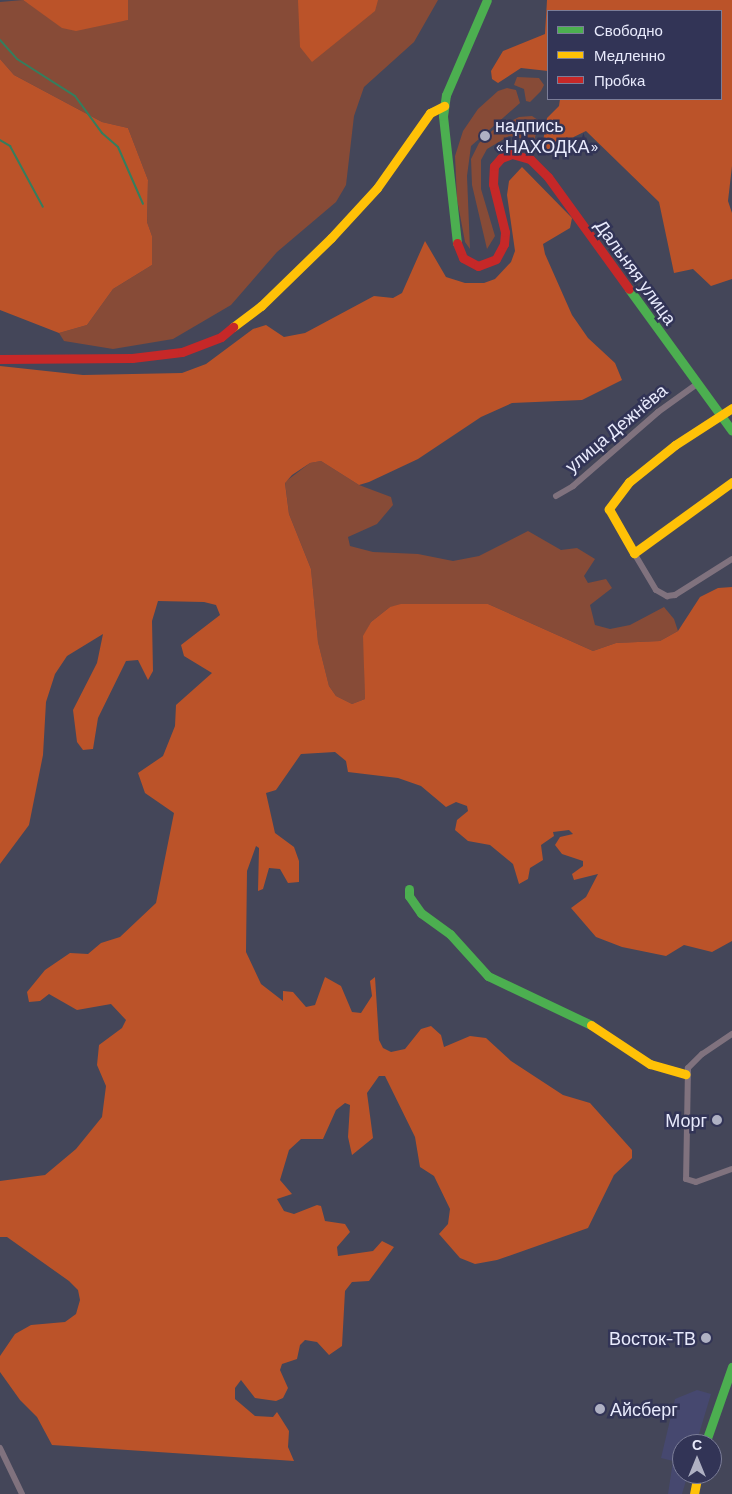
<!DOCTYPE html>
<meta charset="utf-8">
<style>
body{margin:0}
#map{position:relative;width:732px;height:1494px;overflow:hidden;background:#444659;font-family:Barlow,sans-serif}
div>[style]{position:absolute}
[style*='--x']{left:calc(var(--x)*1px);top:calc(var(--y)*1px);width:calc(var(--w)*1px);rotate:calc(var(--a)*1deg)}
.built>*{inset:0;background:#46486f}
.green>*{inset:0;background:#874b37}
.forest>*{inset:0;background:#bb5329}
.stream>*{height:2px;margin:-1px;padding:0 1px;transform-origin:1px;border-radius:1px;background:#347e5e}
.street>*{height:6px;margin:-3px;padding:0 3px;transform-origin:3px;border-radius:3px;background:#80727e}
.fast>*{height:9px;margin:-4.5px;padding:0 4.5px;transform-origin:4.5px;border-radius:4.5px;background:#4caf50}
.slow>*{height:9px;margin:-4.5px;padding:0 4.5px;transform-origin:4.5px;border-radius:4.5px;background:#ffc107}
.jam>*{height:9px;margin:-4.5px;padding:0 4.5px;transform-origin:4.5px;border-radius:4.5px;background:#c62828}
.dots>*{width:14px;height:14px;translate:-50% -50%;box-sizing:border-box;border:2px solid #323456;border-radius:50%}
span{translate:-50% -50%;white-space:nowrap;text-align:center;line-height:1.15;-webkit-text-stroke:5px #323456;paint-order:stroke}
.poi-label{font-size:18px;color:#e8eafc}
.left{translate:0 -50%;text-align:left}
.right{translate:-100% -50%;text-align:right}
.street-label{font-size:18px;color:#e8eafc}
.legend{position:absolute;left:547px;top:10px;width:175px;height:90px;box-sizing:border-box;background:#323456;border:1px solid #7b7d98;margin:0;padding:6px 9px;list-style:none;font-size:15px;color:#e8eafc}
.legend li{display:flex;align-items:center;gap:10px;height:25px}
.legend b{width:25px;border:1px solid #7b7d98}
.north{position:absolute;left:672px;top:1434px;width:50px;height:50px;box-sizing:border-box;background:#323456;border:1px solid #7b7d98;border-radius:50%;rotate:0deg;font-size:14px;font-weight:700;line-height:20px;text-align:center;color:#e8eafc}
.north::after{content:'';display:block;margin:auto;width:18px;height:22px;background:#afb1c3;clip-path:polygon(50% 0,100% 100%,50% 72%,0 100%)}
</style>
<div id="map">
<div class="built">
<div style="clip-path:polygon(697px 1390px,711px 1394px,696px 1444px,682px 1444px,682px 1474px,688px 1474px,682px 1494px,668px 1494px,673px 1461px,661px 1458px,675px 1399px)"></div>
</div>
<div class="green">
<div style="clip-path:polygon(23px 0,62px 27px,128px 20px,128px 0,438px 0,414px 42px,364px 87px,354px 116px,346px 185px,336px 202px,277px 252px,231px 305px,173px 339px,113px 349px,64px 341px,59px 333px,87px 325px,113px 289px,152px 265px,152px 236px,147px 222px,148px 180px,128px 128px,102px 122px,14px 75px,0 59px,0 2px)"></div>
<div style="clip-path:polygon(517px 77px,539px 78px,544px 85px,541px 91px,530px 102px,526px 101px,524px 89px,514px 85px)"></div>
<div style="clip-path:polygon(507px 88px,516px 90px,520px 103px,471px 146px,467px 176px,470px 249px,465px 242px,457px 199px,455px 156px,463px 131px,478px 109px,498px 91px)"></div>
<div style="clip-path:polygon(532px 116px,538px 120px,538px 127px,534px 141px,509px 136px,487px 149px,481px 160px,481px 189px,495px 236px,487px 249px,472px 185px,471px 159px,479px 143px,493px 130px,519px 117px)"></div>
<div style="clip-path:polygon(321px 461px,359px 485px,391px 497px,393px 505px,377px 524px,348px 537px,350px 546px,373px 552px,418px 554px,453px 561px,479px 556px,528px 531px,561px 550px,577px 548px,595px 559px,584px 576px,588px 583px,606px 579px,612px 588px,590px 605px,595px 625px,610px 629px,630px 625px,664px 607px,674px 619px,678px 631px,660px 641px,616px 643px,593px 651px,488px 604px,390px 607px,371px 622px,364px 636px,365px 699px,352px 704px,336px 696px,329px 686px,318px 642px,311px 569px,289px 514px,285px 482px,310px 463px)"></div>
</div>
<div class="forest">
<div style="clip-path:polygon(23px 0,128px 0,128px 20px,76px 31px,62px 28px)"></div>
<div style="clip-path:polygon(298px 0,378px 0,375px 11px,312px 62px,300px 47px)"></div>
<div style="clip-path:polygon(547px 0,732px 0,732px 166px,728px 201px,732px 213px,732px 279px,711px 286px,693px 269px,674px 273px,659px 202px,586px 131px,541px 153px,547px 118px,559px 106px,560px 99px,721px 99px,721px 11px,548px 11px,548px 71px,521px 68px,498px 83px,492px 79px,491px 71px,503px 51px,545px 34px)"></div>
<div style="clip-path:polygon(0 59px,14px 75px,102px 122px,128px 128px,148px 180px,147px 222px,152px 236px,152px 265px,113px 289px,87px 325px,59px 333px,0 310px)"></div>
<div style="clip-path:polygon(522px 167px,572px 218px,570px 228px,543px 244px,545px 254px,572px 315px,588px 338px,615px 363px,622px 380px,582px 400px,512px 403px,481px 417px,418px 459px,369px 482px,359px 485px,321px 461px,310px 463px,292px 475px,285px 483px,289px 514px,311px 569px,318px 642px,329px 686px,336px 696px,352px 704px,365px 699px,363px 636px,371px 622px,390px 607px,401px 604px,488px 604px,593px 651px,616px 643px,660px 641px,678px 631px,700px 597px,718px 588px,732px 587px,732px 941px,712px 952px,684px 945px,666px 956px,622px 947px,596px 937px,571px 908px,586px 897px,598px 874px,574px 880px,572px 874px,583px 866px,583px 861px,562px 854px,555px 845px,560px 837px,573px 834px,569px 830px,553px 832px,554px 836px,541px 845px,543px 860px,530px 868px,528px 879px,519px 884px,513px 864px,490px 845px,468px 841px,455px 830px,457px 820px,468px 811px,467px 806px,456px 802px,446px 807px,421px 786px,398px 778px,348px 772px,346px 761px,335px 752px,301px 754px,276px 790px,266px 793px,275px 833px,294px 847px,299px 861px,299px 882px,288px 883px,280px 869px,269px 868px,263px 889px,258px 891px,259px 848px,256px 846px,247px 871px,246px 952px,261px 984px,283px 1001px,283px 991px,293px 992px,306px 1007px,315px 1005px,325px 977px,341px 986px,352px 1012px,361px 1013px,372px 996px,370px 981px,375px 977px,379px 1040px,383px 1048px,391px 1052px,405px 1049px,421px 1029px,431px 1026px,441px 1035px,444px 1047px,470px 1036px,486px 1038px,511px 1061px,563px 1095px,590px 1103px,632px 1150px,632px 1158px,614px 1175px,588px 1228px,497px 1260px,475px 1264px,460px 1258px,439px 1234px,448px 1224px,450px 1209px,434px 1176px,420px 1167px,415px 1137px,385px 1076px,379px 1076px,367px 1093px,373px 1138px,352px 1155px,348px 1137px,350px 1105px,345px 1103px,336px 1110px,323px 1139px,301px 1139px,289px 1150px,280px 1180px,292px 1194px,277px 1199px,284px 1211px,294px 1214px,317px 1205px,321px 1206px,325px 1221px,345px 1224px,350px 1232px,337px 1247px,338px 1256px,373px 1251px,382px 1241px,394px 1247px,369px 1281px,352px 1282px,345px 1291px,342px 1346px,329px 1355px,317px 1342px,305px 1340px,300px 1345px,297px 1359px,282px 1364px,280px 1370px,288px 1388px,283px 1398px,276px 1401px,255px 1398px,241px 1380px,235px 1388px,235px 1399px,255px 1416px,273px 1417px,277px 1412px,289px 1431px,288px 1447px,294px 1461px,52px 1445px,37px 1417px,20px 1400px,0 1372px,0 1356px,15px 1334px,31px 1325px,65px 1322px,76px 1314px,80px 1300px,78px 1290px,69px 1281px,7px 1237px,0 1237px,0 1181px,45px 1175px,76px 1149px,102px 1117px,106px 1086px,97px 1065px,99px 1045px,122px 1028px,126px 1020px,111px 1004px,77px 1010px,49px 994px,40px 1001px,29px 1002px,27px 992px,45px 970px,70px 953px,88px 954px,101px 943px,120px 937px,156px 903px,174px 813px,145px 793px,138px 773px,163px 756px,175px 726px,176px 705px,212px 673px,184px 656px,181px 645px,220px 615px,216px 605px,204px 602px,158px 601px,152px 621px,153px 671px,148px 680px,138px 660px,126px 661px,98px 718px,93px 749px,83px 750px,77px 742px,73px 710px,97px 663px,103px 634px,67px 656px,55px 674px,46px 702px,43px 755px,29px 825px,0 864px,0 366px,83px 375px,182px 373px,206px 364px,253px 329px,266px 325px,284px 337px,305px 333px,374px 296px,393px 298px,402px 293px,425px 241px,446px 277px,465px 283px,484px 283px,495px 279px,511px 262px,515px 251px,507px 195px,509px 181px)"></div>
</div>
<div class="stream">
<div style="--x:0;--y:40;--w:25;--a:48"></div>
<div style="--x:17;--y:59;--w:69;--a:32.5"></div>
<div style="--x:75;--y:96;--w:46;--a:53.9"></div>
<div style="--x:102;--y:133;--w:21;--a:41"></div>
<div style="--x:118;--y:147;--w:62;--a:66.3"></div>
<div style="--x:0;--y:140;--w:12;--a:31"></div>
<div style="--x:10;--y:146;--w:69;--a:61.6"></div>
</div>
<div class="street">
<div style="--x:556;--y:496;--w:20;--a:-30"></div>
<div style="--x:573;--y:486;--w:113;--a:-41"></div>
<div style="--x:658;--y:412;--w:48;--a:-35.7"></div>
<div style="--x:634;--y:553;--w:43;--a:59.3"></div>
<div style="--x:656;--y:590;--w:13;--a:29"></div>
<div style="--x:667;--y:596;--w:8;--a:-7"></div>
<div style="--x:675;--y:595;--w:67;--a:-32.3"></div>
<div style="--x:732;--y:1034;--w:36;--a:146"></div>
<div style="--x:702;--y:1054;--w:20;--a:135"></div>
<div style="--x:688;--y:1068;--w:111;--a:91"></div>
<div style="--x:686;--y:1179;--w:10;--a:17"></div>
<div style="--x:696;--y:1182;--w:38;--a:-20"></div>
<div style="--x:0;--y:1448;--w:51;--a:64.4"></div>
</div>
<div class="fast">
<div style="--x:457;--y:243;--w:128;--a:-96.3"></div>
<div style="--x:443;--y:116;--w:21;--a:-82"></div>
<div style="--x:446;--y:95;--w:103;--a:-66.7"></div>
<div style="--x:629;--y:289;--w:175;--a:54"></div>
<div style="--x:409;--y:889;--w:7;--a:90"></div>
<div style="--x:409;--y:896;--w:21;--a:55"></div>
<div style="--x:421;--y:913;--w:36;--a:36"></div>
<div style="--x:450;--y:934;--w:57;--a:47.9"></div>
<div style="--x:488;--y:976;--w:114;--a:25.4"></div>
<div style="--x:705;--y:1444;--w:82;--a:-70.7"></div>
</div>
<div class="slow">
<div style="--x:233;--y:327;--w:35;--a:-37"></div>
<div style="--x:261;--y:306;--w:98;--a:-44.2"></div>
<div style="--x:331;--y:238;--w:68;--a:-47.4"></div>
<div style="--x:377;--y:188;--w:92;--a:-54.8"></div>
<div style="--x:430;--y:113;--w:16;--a:-27"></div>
<div style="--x:732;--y:408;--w:68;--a:147"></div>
<div style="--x:675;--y:445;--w:59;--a:141.2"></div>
<div style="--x:629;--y:482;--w:34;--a:127"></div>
<div style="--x:609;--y:509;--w:51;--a:60.4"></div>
<div style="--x:634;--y:553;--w:121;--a:-35.9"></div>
<div style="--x:591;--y:1025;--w:71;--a:33.5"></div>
<div style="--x:650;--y:1064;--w:37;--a:16"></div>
<div style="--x:694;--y:1494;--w:20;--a:-79"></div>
</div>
<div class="jam">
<div style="--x:457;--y:243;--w:16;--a:68"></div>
<div style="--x:463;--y:258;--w:17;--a:28"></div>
<div style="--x:478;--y:266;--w:19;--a:-21"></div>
<div style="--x:496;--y:259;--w:17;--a:-62"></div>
<div style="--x:504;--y:244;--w:12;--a:-85"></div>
<div style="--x:505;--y:232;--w:49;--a:-104"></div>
<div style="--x:493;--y:184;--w:18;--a:-87"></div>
<div style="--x:494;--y:166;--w:11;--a:-49"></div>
<div style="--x:501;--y:158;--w:12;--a:-20"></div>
<div style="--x:512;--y:154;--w:19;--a:16"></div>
<div style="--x:530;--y:159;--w:25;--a:45"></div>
<div style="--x:548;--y:177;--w:138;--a:54.1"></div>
<div style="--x:0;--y:359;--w:132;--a:-0.4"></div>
<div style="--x:132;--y:358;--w:50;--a:-6.8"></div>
<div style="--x:182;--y:352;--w:42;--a:-21"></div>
<div style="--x:221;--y:337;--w:16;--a:-40"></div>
</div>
<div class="dots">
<div style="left:485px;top:136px;background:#afb1c3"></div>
<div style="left:717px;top:1120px;background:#afb1c3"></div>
<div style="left:706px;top:1338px;background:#afb1c3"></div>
<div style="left:600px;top:1409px;background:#afb1c3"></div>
</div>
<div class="poi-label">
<span class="left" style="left:495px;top:136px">надпись<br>«НАХОДКА»</span>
<span class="right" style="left:707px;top:1120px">Морг</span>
<span class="right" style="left:696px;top:1338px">Восток-ТВ</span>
<span class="left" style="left:610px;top:1409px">Айсберг</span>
</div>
<div class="street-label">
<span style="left:636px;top:272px;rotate:54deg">Дальняя улица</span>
<span style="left:616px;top:428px;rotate:-40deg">улица Дежнёва</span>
</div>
<ul class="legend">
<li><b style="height:6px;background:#4caf50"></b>Свободно</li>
<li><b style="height:6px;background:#ffc107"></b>Медленно</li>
<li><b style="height:6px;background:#c62828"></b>Пробка</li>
</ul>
<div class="north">С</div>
</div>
